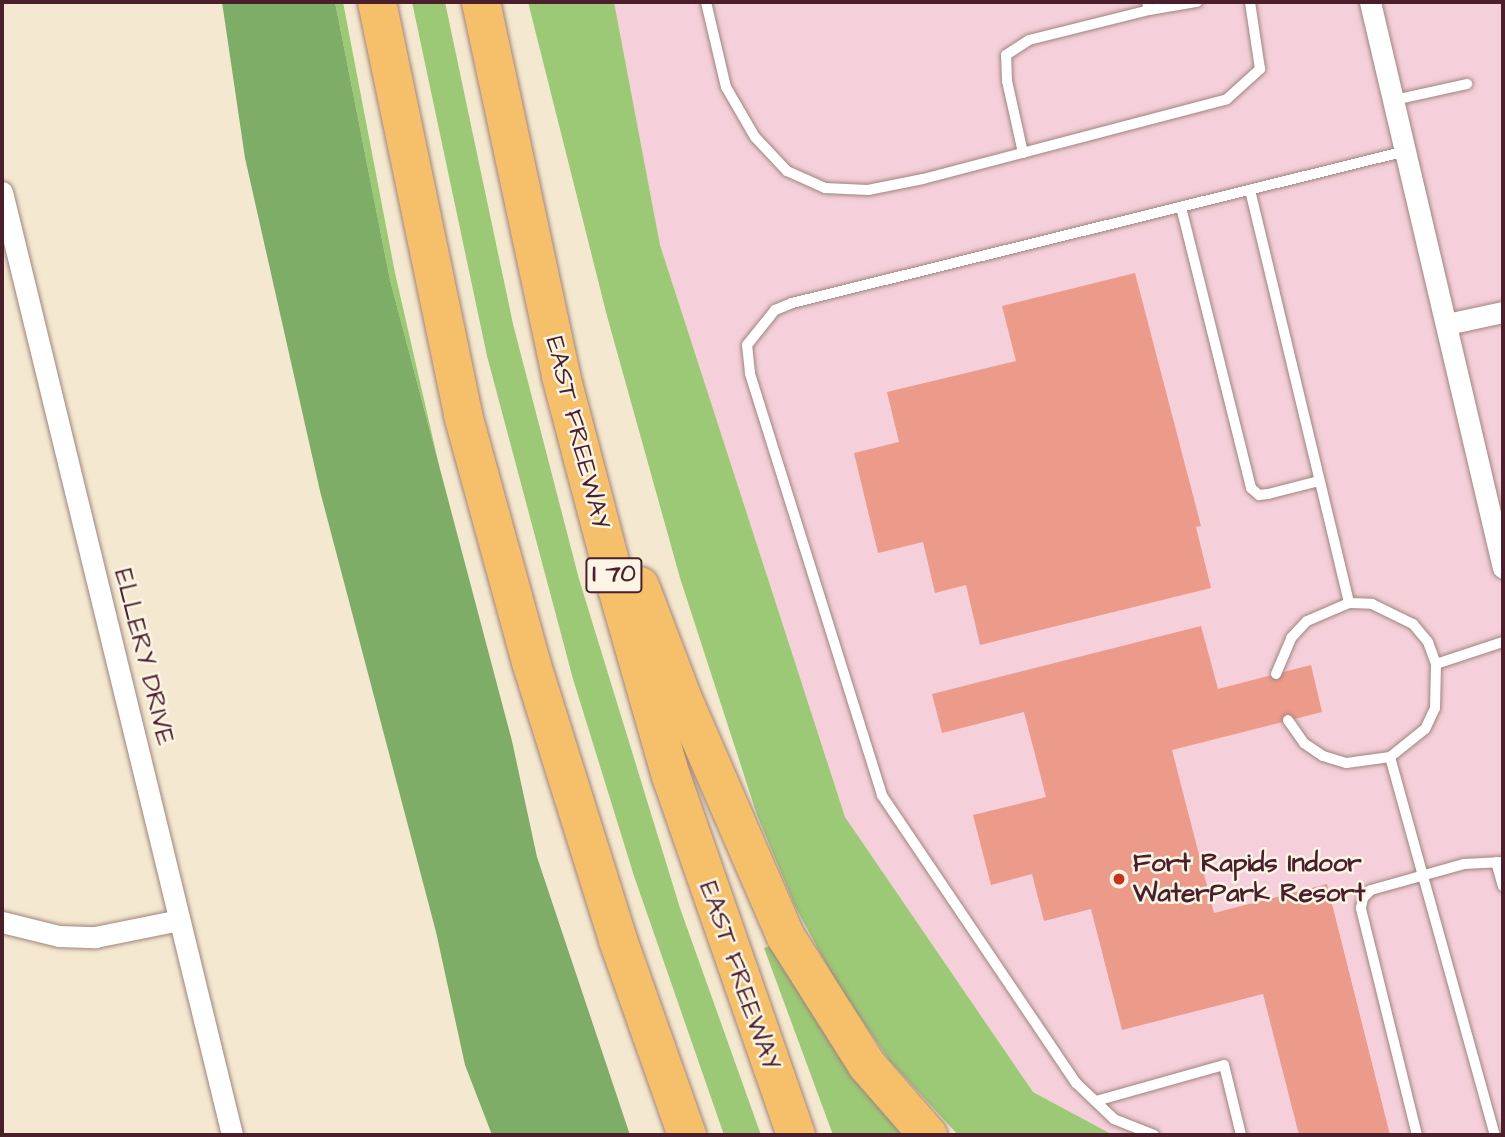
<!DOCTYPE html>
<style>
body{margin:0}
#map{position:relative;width:1505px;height:1137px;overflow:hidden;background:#f4e9d0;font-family:"Architects Daughter",sans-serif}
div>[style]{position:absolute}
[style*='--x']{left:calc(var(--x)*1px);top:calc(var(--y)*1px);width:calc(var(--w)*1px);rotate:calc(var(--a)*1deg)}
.built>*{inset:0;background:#f5cfd9}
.green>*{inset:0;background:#9cc976}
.forest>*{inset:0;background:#7dad67}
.building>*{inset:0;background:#ec9b8a}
.roads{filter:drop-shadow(0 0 2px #9f847e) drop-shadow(0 0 2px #9f847e)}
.lane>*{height:10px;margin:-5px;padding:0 5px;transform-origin:5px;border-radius:5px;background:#fff}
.street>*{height:21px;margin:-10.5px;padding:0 10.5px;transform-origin:10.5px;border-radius:10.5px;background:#fff}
.highway>*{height:38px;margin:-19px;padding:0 19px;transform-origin:19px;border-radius:19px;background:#f6c06b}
.dots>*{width:19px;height:19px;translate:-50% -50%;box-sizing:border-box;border:4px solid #fcf5e5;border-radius:50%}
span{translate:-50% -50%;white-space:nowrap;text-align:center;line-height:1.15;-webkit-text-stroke:5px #fcf5e5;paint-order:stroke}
.shield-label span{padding:2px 5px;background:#fcf5e5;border:2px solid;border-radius:5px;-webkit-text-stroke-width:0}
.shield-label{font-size:24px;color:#4a1f2b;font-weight:700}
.street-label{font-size:26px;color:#4a1f2b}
.poi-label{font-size:26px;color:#4a1f2b;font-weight:700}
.left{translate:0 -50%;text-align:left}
.frame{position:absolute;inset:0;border:4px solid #4a1f2b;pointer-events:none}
</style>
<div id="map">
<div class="built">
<div style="clip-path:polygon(614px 2px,1503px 2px,1503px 1135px,1113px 1135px,1033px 1092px,845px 817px,660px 245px)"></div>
</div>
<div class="green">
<div style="clip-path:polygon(335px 2px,343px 2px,395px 273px,439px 465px,390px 280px)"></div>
<div style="clip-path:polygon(412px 2px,445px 2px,513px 324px,579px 579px,680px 908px,761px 1135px,724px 1135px,634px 876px,573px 679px,487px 356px)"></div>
<div style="clip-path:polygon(528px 2px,614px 2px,660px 245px,845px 817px,1033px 1092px,1113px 1135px,958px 1135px,890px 1061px,837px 984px,795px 906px,757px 815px,680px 578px,607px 316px)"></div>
<div style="clip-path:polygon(774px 945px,904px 1135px,833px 1135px,764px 948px)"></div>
</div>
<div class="forest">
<div style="clip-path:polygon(222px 2px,335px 2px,390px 280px,512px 741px,537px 857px,630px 1135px,492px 1135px,465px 1065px,436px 932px,320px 491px,245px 158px)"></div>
</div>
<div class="building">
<div style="clip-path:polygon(1135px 273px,1201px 526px,1196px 527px,1211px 588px,980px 645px,966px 585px,935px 593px,923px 542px,878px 553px,854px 453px,899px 442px,887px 392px,1016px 361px,1002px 306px)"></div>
<div style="clip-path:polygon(1201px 626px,1218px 689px,1311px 665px,1322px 712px,1172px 750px,1214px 913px,1327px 884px,1390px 1135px,1299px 1135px,1263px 994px,1122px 1030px,1091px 909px,1044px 921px,1032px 874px,991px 885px,973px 815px,1046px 797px,1024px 712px,942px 733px,932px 694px)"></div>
</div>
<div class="roads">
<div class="lane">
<div style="--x:706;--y:2;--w:87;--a:76.8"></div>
<div style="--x:726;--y:87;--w:58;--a:59.9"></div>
<div style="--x:755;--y:137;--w:47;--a:46.7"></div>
<div style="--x:787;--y:171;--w:42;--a:24.1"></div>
<div style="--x:825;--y:188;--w:43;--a:2.7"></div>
<div style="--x:868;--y:190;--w:56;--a:-11.3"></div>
<div style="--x:923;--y:179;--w:314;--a:-14.7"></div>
<div style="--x:1227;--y:99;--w:45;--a:-42.3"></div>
<div style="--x:1260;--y:69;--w:68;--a:-98.5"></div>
<div style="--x:1149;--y:10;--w:49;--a:-9.5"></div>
<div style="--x:1394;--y:100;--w:75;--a:-12.4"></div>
<div style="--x:1023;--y:153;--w:74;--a:-102.5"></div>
<div style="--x:1007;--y:81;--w:26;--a:-92"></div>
<div style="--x:1006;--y:55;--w:27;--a:-33"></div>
<div style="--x:1029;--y:40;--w:124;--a:-14"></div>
<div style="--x:1149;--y:10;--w:8;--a:-104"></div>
<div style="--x:1250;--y:190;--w:425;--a:76.5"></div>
<div style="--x:1181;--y:207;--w:290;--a:76"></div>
<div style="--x:1251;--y:488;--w:11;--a:41"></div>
<div style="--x:1259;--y:495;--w:9;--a:-6"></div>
<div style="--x:1268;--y:494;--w:53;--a:-14.3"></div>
<div style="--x:1436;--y:664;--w:71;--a:-18.2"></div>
<div style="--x:1276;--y:674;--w:39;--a:-67"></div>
<div style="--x:1291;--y:638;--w:23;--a:-47"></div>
<div style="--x:1307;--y:621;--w:46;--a:-23.2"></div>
<div style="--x:1349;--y:603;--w:23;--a:2"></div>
<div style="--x:1372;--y:604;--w:46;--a:26"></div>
<div style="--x:1413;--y:624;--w:23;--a:50"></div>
<div style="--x:1428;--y:642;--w:23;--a:70"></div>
<div style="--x:1436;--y:664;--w:44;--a:91.3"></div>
<div style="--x:1435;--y:708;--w:23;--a:115"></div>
<div style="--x:1425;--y:729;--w:45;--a:141.3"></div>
<div style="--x:1390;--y:757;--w:44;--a:172.2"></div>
<div style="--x:1346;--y:763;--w:24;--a:-163"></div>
<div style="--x:1323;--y:756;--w:23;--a:-146"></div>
<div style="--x:1304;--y:743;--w:28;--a:-125"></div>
<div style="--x:1390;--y:757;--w:392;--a:74.5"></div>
<div style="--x:1496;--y:862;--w:25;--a:74"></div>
<div style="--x:1096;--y:1101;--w:133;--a:-15.7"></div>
<div style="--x:1224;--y:1065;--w:72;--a:76.3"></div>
<div style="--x:1154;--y:1135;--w:43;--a:-158.2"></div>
<div style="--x:1114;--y:1119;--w:52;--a:-136.5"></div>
<div style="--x:1076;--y:1083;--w:347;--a:-124"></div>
<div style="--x:882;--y:795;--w:442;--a:-107.4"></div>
<div style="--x:750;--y:373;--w:28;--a:-96"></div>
<div style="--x:747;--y:345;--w:45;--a:-51.3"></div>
<div style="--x:775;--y:310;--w:18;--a:-22"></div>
<div style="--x:792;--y:303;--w:633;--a:-13.9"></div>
<div style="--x:1417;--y:1135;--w:234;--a:-103.9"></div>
<div style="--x:1361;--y:908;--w:10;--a:-79"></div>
<div style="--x:1363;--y:898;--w:11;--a:-45"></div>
<div style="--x:1371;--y:890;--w:97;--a:-15.6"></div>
<div style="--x:1464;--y:864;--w:39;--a:-3"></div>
</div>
<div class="street">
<div style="--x:1370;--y:2;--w:581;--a:76.78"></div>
<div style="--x:2;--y:192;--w:971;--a:76.29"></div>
<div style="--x:1447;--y:324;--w:57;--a:-12.1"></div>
<div style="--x:2;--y:922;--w:59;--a:13.8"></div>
<div style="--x:59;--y:936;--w:36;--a:2"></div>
<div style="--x:95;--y:937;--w:86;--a:-11.4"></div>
</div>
<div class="highway">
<div style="--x:377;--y:2;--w:422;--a:78.2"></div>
<div style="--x:463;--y:415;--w:256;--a:74.6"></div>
<div style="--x:531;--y:662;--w:291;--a:72.6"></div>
<div style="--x:618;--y:940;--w:207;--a:70.5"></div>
<div style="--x:481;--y:2;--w:382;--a:77.9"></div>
<div style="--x:561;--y:376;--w:219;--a:75.2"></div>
<div style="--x:617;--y:588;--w:196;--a:74"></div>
<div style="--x:671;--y:776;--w:380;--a:70.8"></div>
<div style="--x:640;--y:586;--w:121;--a:69.2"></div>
<div style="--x:683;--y:699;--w:259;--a:66.6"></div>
<div style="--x:786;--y:937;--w:151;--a:57.7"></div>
<div style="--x:867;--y:1065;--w:93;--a:48.9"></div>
</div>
</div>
<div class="dots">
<div style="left:1119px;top:879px;background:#c8321e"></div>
</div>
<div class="shield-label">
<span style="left:614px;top:575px">I 70</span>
</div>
<div class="street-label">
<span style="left:577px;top:433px;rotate:76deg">EAST FREEWAY</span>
<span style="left:144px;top:657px;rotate:76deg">ELLERY DRIVE</span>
<span style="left:739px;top:976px;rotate:71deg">EAST FREEWAY</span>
</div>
<div class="poi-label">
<span class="left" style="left:1133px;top:879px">Fort Rapids Indoor<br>WaterPark Resort</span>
</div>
<div class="frame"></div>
</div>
